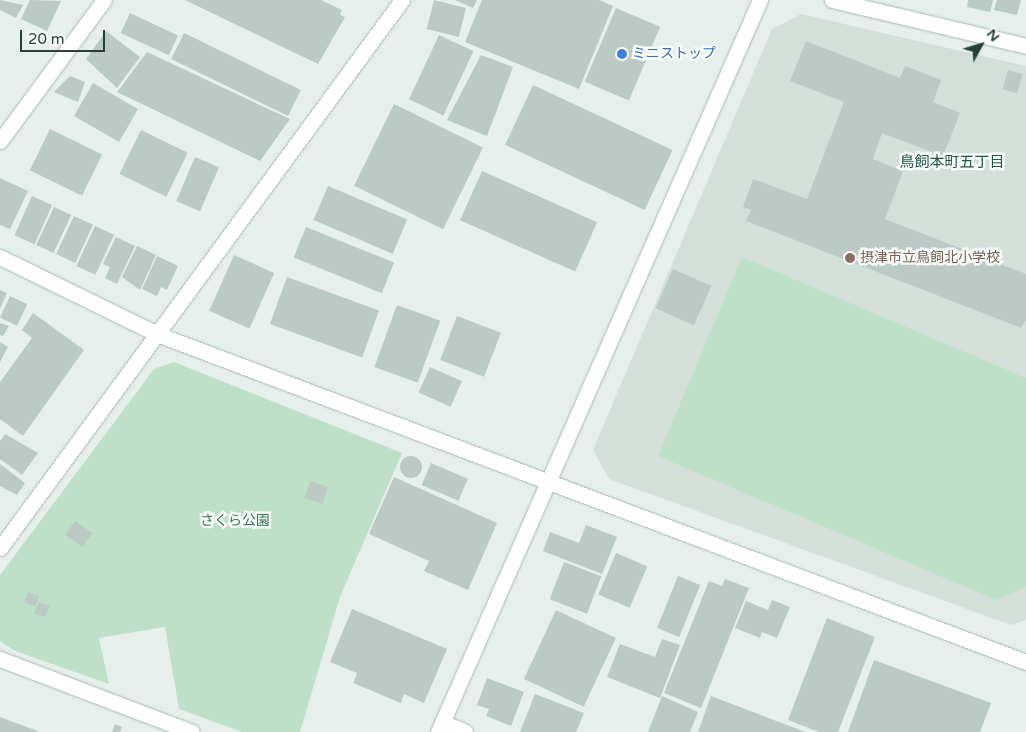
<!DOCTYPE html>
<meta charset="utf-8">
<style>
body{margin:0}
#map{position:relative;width:1026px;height:732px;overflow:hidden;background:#e6efeb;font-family:"Varela Round","Noto Sans JP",sans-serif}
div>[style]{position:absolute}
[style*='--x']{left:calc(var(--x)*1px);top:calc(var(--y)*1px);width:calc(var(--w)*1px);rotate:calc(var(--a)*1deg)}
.built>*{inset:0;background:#d4dfda}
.green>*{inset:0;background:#bfe0c8}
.building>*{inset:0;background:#bbcac4;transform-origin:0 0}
.round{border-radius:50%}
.roads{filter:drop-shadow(0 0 1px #a8b8b2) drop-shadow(0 0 1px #a8b8b2)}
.minor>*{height:15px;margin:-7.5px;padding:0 7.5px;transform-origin:7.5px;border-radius:7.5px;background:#fff}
.dots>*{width:14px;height:14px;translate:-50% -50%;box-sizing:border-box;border:2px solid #f7fbf9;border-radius:50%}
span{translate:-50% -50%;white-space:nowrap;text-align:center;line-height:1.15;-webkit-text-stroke:5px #f7fbf9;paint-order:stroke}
.shop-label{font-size:14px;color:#366cbe}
.left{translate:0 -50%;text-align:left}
.education-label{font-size:14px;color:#785e54}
.park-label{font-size:14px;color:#2d7a4b}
.neighbourhood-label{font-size:15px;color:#1f5548}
.north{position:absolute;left:956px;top:20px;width:50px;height:50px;-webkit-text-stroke:4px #f7fbf9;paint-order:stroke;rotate:51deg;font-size:14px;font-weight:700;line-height:20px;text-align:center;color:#24423a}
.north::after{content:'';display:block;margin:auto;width:18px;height:22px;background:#24423a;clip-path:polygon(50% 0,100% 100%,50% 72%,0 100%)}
.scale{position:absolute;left:20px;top:30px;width:85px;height:22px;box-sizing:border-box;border:2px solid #24423a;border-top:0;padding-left:6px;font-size:15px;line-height:18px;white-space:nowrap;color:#24423a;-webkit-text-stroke:4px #f7fbf9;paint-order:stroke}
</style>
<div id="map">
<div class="built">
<div style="clip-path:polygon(801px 14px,1026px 66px,1026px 620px,1011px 625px,609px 479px,593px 450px,772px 29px)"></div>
</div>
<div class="green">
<div style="clip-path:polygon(742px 257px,1026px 378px,1026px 587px,996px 600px,658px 456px)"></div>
<div style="clip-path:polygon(174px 362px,402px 453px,340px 597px,300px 732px,242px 732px,179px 709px,165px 627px,99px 638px,109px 684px,15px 651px,0 641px,0 575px,154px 369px)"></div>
</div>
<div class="building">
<div style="clip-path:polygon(0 0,23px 5px,16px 18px,0 10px)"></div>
<div style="clip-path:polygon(30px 0,61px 1px,47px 31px,21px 19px)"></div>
<div style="clip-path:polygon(185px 0,321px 0,342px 10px,340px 15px,345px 17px,318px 64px)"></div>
<div style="left:434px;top:0;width:33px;height:30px;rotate:14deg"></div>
<div style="clip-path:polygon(455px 0,477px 0,473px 8px)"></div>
<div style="clip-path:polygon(482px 0,599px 0,613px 6px,579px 89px,465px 42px)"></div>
<div style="clip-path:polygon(968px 0,993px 0,990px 12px,967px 7px)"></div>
<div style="clip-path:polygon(997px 0,1021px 0,1017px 15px,994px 10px)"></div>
<div style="left:616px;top:8px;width:48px;height:80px;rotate:23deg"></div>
<div style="left:130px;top:13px;width:53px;height:22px;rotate:25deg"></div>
<div style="clip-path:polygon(106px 31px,140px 57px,117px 88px,86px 59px)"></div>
<div style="left:184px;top:33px;width:130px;height:29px;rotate:26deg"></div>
<div style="left:439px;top:35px;width:38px;height:71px;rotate:25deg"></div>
<div style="clip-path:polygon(806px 41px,900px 78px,905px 66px,941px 80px,933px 102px,960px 113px,943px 156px,882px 133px,873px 159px,903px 171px,885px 219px,1026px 274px,1026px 320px,1021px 328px,746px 221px,751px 210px,743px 207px,753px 179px,807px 199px,844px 102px,790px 81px)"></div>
<div style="clip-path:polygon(147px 52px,290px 119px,260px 161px,117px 92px)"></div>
<div style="clip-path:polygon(481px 55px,513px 67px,487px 136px,447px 120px)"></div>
<div style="left:1008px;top:70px;width:15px;height:20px;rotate:16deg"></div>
<div style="clip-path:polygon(70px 76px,85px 82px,78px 102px,54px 92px)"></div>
<div style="left:93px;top:83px;width:52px;height:38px;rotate:30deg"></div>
<div style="left:533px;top:85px;width:154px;height:66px;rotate:25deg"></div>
<div style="left:394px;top:104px;width:99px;height:91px;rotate:26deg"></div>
<div style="left:50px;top:129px;width:58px;height:46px;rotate:26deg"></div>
<div style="left:141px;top:130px;width:52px;height:49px;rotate:26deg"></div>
<div style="left:195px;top:157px;width:26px;height:48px;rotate:23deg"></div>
<div style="left:482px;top:171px;width:126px;height:54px;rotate:24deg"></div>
<div style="clip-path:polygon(0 178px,28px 191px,10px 229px,0 225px)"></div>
<div style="left:328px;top:186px;width:86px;height:37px;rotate:23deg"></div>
<div style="left:32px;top:196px;width:22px;height:43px;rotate:24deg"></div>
<div style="left:54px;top:207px;width:19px;height:42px;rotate:25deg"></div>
<div style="left:74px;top:216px;width:21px;height:42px;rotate:25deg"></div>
<div style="left:95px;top:226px;width:21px;height:44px;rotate:25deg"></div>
<div style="left:306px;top:227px;width:95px;height:33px;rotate:22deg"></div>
<div style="clip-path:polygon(116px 237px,135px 246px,117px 284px,105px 278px,110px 267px,103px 264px)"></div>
<div style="clip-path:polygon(137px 246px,156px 255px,140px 290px,122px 277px)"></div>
<div style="left:234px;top:255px;width:44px;height:61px;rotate:24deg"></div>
<div style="clip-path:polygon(157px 256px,178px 266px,167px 290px,161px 287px,157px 296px,142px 289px)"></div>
<div style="left:673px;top:269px;width:42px;height:43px;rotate:24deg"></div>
<div style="left:287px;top:277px;width:98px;height:50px;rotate:20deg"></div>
<div style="clip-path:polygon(0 290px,7px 293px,0 309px)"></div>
<div style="left:10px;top:296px;width:19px;height:24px;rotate:25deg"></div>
<div style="left:397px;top:305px;width:46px;height:66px;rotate:20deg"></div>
<div style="clip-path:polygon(33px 313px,84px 350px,23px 436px,0 419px,0 382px,32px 338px,22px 330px)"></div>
<div style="left:457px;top:316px;width:47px;height:47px;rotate:21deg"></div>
<div style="clip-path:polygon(0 323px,9px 326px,3px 336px,0 335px)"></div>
<div style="clip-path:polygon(0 342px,8px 347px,0 362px)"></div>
<div style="left:430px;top:367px;width:35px;height:28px;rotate:24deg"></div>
<div style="clip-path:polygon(5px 434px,38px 453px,22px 475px,0 459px,0 441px)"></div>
<div class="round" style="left:400px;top:456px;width:22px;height:22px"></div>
<div style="left:431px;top:463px;width:40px;height:24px;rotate:23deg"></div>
<div style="clip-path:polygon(0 464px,25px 483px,17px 495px,0 486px)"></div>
<div style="clip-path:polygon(394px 477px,497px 523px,468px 590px,424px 571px,429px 561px,369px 534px)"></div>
<div style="left:310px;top:481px;width:19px;height:18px;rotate:18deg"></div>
<div style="left:75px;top:521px;width:21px;height:17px;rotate:35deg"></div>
<div style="clip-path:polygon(586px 525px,617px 537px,602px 574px,543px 551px,550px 532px,579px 543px)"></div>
<div style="left:616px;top:553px;width:34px;height:45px;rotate:23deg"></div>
<div style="left:564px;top:562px;width:40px;height:40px;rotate:21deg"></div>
<div style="left:678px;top:576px;width:24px;height:56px;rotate:22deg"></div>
<div style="clip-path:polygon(725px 579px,749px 588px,701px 708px,664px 693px,709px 581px,722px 586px)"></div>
<div style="left:28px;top:592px;width:12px;height:11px;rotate:20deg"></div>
<div style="clip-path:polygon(772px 600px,790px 607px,777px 638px,762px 632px,760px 638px,735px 628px,746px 601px,768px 610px)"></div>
<div style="clip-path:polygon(39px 602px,50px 606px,45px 617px,34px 613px)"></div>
<div style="clip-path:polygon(352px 609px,447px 649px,424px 703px,404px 694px,401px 703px,353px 683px,357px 673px,330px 662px)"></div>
<div style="left:556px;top:610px;width:66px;height:76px;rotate:25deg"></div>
<div style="clip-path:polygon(827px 618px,875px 637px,838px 732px,819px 732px,788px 720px)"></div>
<div style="clip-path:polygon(662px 639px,680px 645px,660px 698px,607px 677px,620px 644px,655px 657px)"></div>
<div style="clip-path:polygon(874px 660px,991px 703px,980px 732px,848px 732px)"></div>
<div style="clip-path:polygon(487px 678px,524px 692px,511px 726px,486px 716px,489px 709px,477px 705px)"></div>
<div style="clip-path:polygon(535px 694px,584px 713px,576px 732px,520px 732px)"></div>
<div style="clip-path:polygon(662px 696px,698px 712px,690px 732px,648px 732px)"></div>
<div style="clip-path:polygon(711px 696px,805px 732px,698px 732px)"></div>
<div style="clip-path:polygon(0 717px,40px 732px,0 732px)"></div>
<div style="clip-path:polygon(115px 724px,122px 727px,120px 732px,112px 732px)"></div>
</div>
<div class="roads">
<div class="minor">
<div style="--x:832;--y:0;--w:199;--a:13.3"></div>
<div style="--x:0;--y:141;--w:175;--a:-53.6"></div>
<div style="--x:0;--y:257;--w:175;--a:26.1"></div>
<div style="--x:157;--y:334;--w:929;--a:20.68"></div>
<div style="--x:0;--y:548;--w:680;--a:-53.74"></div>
<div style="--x:0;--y:659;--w:205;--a:20.8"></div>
<div style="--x:442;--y:722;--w:25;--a:23"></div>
<div style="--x:438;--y:732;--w:800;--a:-66.26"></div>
</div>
</div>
<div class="dots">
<div style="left:622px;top:54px;background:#3f7fe0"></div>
<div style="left:850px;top:258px;background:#8d6e63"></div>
</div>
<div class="shop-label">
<span class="left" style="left:632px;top:54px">ミニストップ</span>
</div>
<div class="education-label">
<span class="left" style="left:860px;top:258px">摂津市立鳥飼北小学校</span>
</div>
<div class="park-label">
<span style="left:235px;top:521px">さくら公園</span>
</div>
<div class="neighbourhood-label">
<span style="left:952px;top:163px">鳥飼本町五丁目</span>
</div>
<div class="north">N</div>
<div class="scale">20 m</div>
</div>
